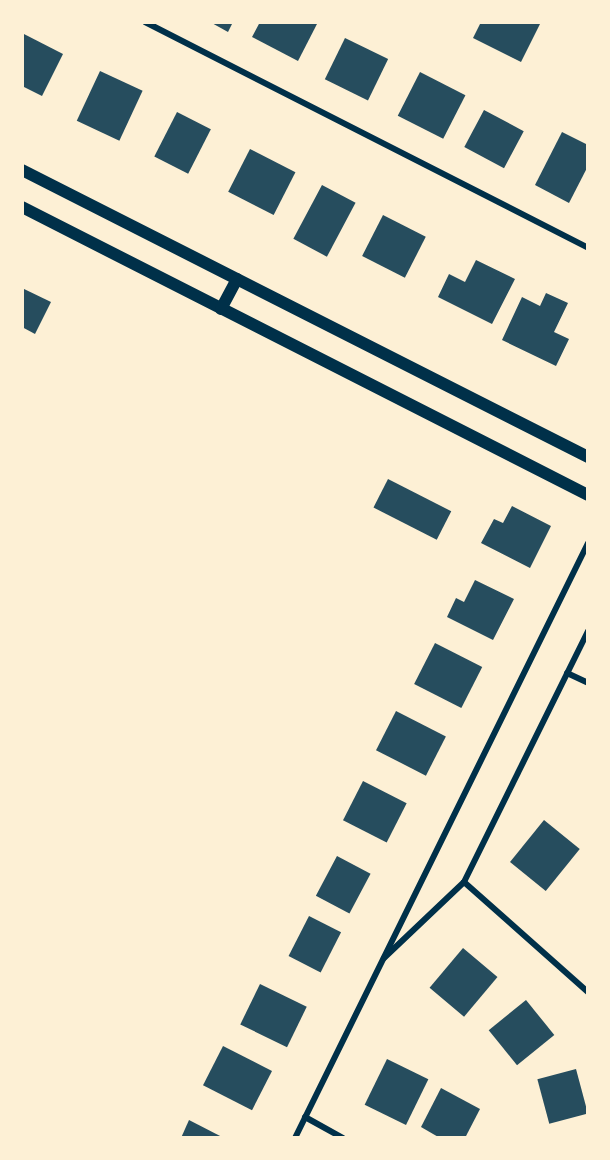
<!DOCTYPE html>
<style>
body{margin:0}
#map{position:relative;width:610px;height:1160px;overflow:hidden;background:#fdf0d5;font-family:"Open Sans",sans-serif}
div>[style]{position:absolute}
[style*='--x']{left:calc(var(--x)*1px);top:calc(var(--y)*1px);width:calc(var(--w)*1px);rotate:calc(var(--a)*1deg)}
.building>*{inset:0;background:#264d5e;transform-origin:0 0}
.minor>*{height:6px;margin:-3px;padding:0 3px;transform-origin:3px;border-radius:3px;background:#003049}
.secondary>*{height:12px;margin:-6px;padding:0 6px;transform-origin:6px;border-radius:6px;background:#003049}
span{translate:-50% -50%;white-space:nowrap;text-align:center;line-height:1.15;-webkit-text-stroke:4.5px #fdf0d5;paint-order:stroke}
.frame{position:absolute;inset:0;border:24px solid #fdf0d5;pointer-events:none}
</style>
<div id="map">
<div class="building">
<div style="clip-path:polygon(210px 22px,233px 22px,228px 32px)"></div>
<div style="clip-path:polygon(260px 22px,318px 22px,298px 61px,252px 37px)"></div>
<div style="clip-path:polygon(481px 22px,537px 22px,540px 24px,521px 62px,473px 38px)"></div>
<div style="clip-path:polygon(22px 33px,63px 54px,42px 96px,22px 86px)"></div>
<div style="left:345px;top:38px;width:48px;height:46px;rotate:26deg"></div>
<div style="left:100px;top:71px;width:47px;height:55px;rotate:25deg"></div>
<div style="left:420px;top:72px;width:51px;height:49px;rotate:27deg"></div>
<div style="left:484px;top:110px;width:45px;height:42px;rotate:28deg"></div>
<div style="left:177px;top:112px;width:38px;height:50px;rotate:27deg"></div>
<div style="clip-path:polygon(562px 132px,588px 145px,588px 166px,569px 203px,535px 185px)"></div>
<div style="left:250px;top:149px;width:51px;height:48px;rotate:27deg"></div>
<div style="left:322px;top:185px;width:38px;height:61px;rotate:28deg"></div>
<div style="left:383px;top:215px;width:48px;height:46px;rotate:27deg"></div>
<div style="clip-path:polygon(476px 260px,515px 279px,492px 324px,438px 297px,449px 274px,465px 282px)"></div>
<div style="clip-path:polygon(22px 288px,51px 302px,35px 334px,22px 327px)"></div>
<div style="clip-path:polygon(546px 293px,568px 303px,554px 332px,569px 339px,556px 366px,502px 340px,522px 297px,540px 306px)"></div>
<div style="left:388px;top:479px;width:71px;height:32px;rotate:27deg"></div>
<div style="clip-path:polygon(512px 506px,551px 526px,530px 568px,481px 543px,494px 519px,503px 523px)"></div>
<div style="clip-path:polygon(475px 580px,514px 599px,493px 640px,447px 617px,456px 598px,464px 602px)"></div>
<div style="left:435px;top:643px;width:53px;height:46px;rotate:27deg"></div>
<div style="left:396px;top:711px;width:56px;height:44px;rotate:27deg"></div>
<div style="left:363px;top:781px;width:49px;height:44px;rotate:27deg"></div>
<div style="left:544px;top:820px;width:46px;height:54px;rotate:39deg"></div>
<div style="left:337px;top:856px;width:38px;height:45px;rotate:28deg"></div>
<div style="left:309px;top:916px;width:36px;height:45px;rotate:27deg"></div>
<div style="left:463px;top:948px;width:45px;height:52px;rotate:40deg"></div>
<div style="left:260px;top:984px;width:52px;height:45px;rotate:26deg"></div>
<div style="left:526px;top:1000px;width:45px;height:48px;rotate:51deg"></div>
<div style="left:223px;top:1046px;width:55px;height:44px;rotate:27deg"></div>
<div style="left:387px;top:1059px;width:46px;height:51px;rotate:26deg"></div>
<div style="left:576px;top:1069px;width:46px;height:40px;rotate:75deg"></div>
<div style="clip-path:polygon(441px 1088px,480px 1109px,465px 1138px,440px 1138px,421px 1127px)"></div>
<div style="clip-path:polygon(189px 1120px,224px 1138px,181px 1138px)"></div>
</div>
<div class="minor">
<div style="--x:145;--y:22;--w:497;--a:27"></div>
<div style="--x:567;--y:673;--w:23;--a:25"></div>
<div style="--x:464;--y:882;--w:166;--a:41.6"></div>
<div style="--x:384;--y:958;--w:110;--a:-43.5"></div>
<div style="--x:464;--y:882;--w:280;--a:-63.7"></div>
<div style="--x:305;--y:1117;--w:43;--a:28.9"></div>
<div style="--x:295;--y:1138;--w:663;--a:-63.78"></div>
</div>
<div class="secondary">
<div style="--x:22;--y:170;--w:635;--a:26.89"></div>
<div style="--x:22;--y:207;--w:635;--a:26.97"></div>
<div style="--x:221;--y:309;--w:34;--a:-62"></div>
</div>
<div class="frame"></div>
</div>
